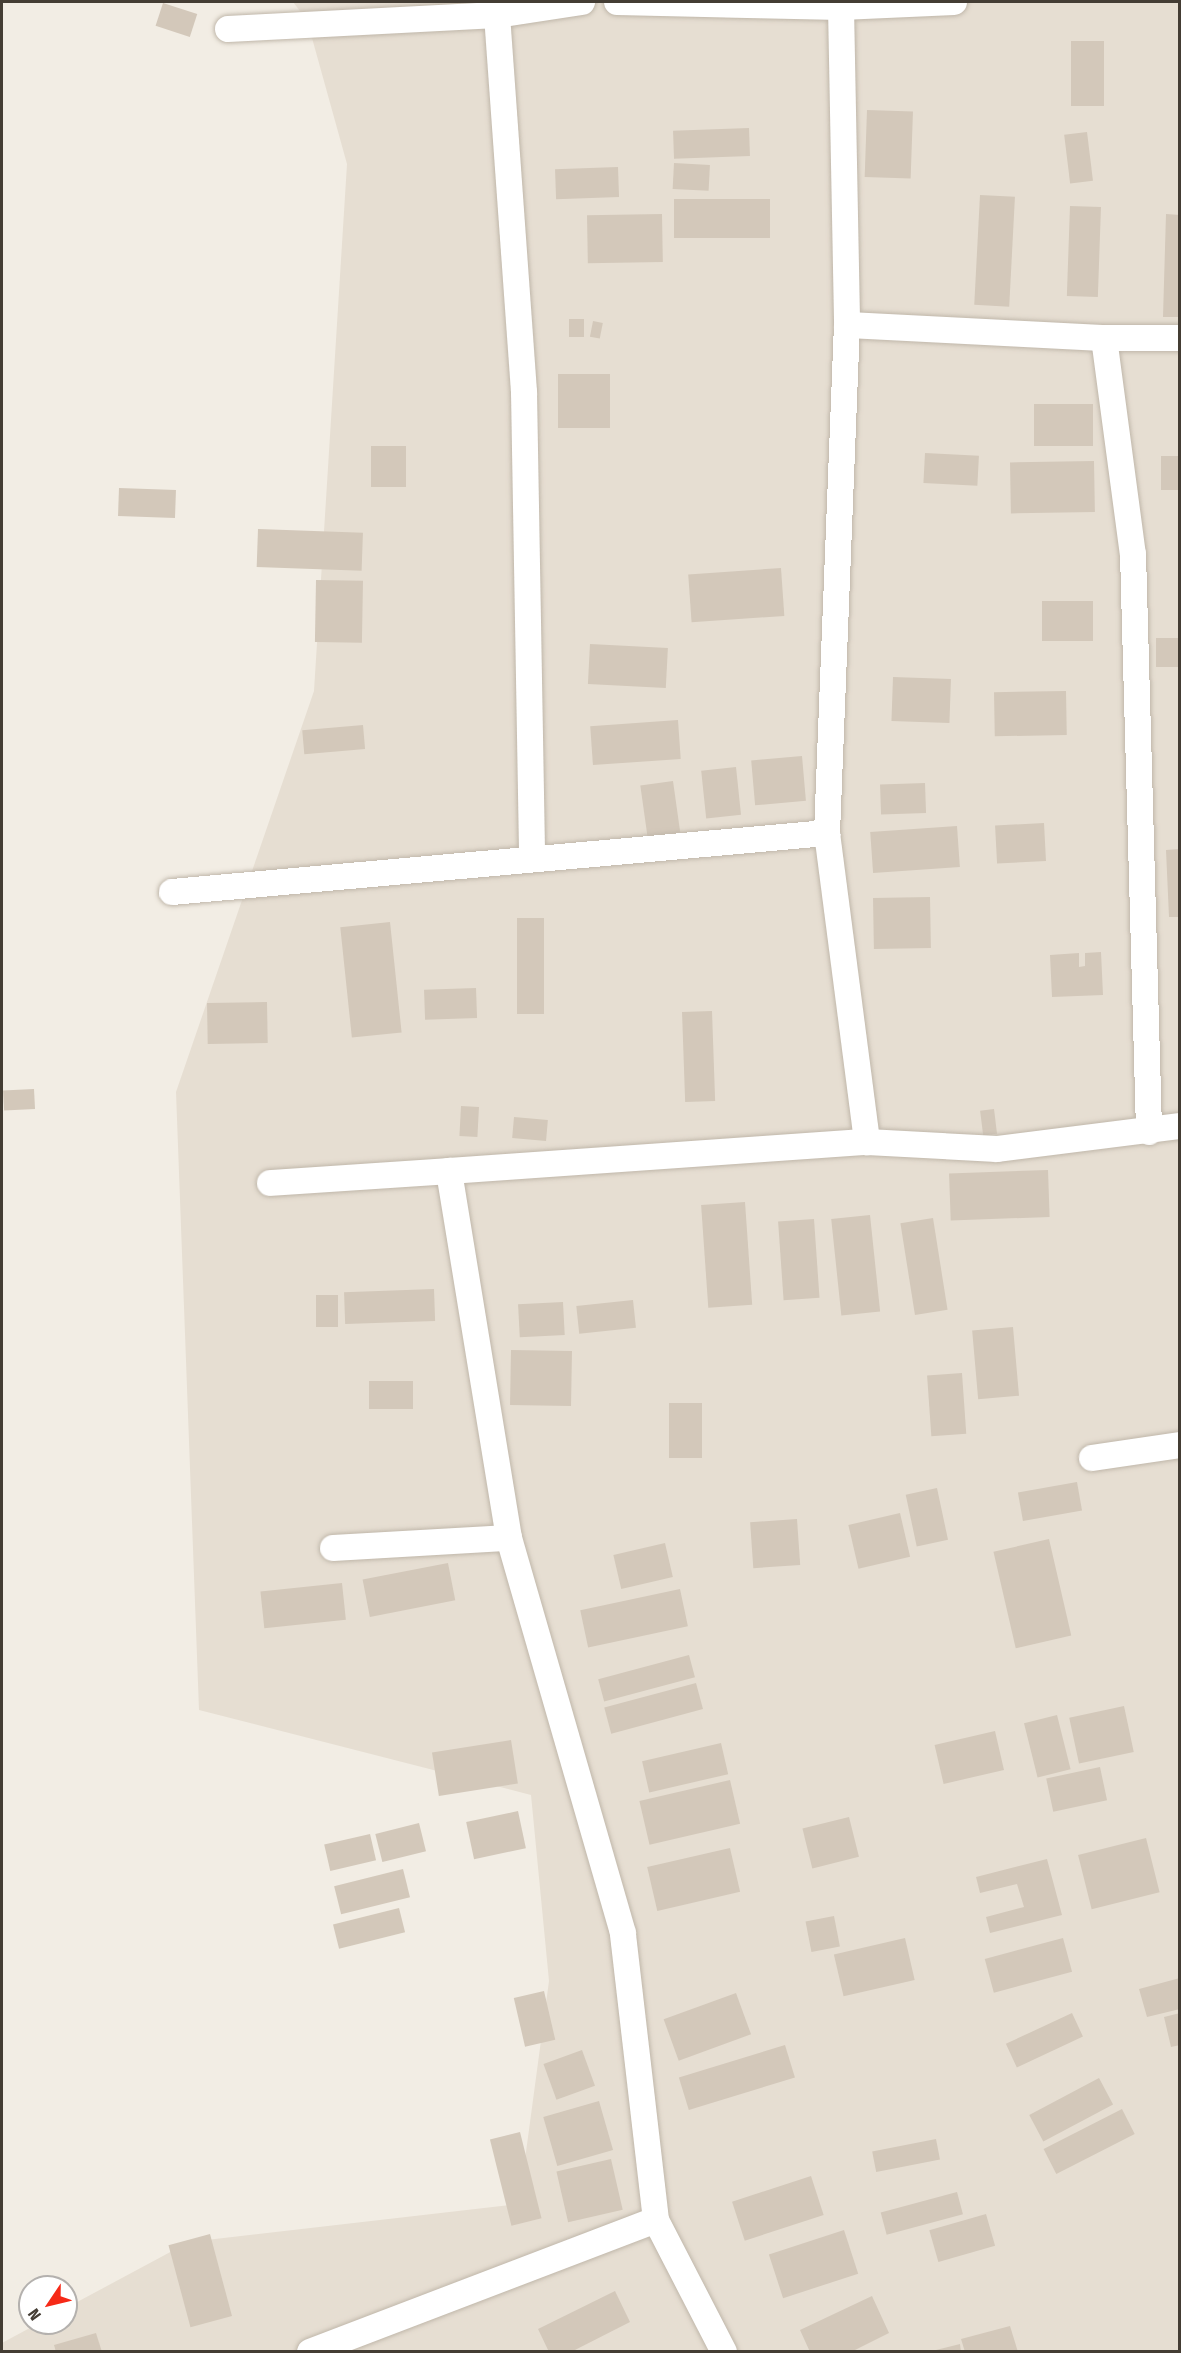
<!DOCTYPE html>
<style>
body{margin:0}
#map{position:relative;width:1181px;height:2353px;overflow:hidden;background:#f2ede4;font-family:"Fira Sans Condensed",sans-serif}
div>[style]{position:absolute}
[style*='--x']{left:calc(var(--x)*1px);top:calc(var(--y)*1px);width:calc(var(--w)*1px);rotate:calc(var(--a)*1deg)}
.residential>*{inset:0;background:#e6ded2}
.building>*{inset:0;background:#d3c8ba;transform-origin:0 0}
.roads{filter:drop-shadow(0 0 2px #c0b7aa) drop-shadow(0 0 2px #c0b7aa)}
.minor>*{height:26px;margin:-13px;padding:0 13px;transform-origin:13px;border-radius:13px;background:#fff}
span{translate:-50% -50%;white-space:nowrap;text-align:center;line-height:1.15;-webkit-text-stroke:6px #fff;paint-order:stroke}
.frame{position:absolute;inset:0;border:3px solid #443d34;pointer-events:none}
.north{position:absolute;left:18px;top:2275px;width:60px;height:60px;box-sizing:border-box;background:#fff;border:2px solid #b4b1ae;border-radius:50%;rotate:235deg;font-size:16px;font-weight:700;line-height:24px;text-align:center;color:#443d34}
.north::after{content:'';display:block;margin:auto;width:21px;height:27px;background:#f62917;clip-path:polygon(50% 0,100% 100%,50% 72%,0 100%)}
</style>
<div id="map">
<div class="residential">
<div style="clip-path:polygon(293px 2px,1179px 2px,1179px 2351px,2px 2352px,2px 2343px,39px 2323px,66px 2323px,66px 2308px,189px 2242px,519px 2204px,549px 1981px,531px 1795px,199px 1710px,176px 1092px,314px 691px,347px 164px,307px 20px)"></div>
</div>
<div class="building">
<div style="left:163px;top:3px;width:36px;height:24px;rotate:18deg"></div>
<div style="left:1071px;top:41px;width:33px;height:65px"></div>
<div style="left:867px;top:110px;width:46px;height:67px;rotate:2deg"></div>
<div style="left:749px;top:128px;width:28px;height:76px;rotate:88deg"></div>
<div style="left:1087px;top:132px;width:49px;height:23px;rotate:83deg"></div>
<div style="left:674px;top:163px;width:36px;height:26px;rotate:3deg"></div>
<div style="left:618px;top:167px;width:30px;height:63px;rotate:88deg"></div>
<div style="left:980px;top:195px;width:35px;height:110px;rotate:3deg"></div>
<div style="left:770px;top:199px;width:39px;height:96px;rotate:90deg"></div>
<div style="left:1070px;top:206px;width:31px;height:90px;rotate:2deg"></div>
<div style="left:662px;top:214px;width:48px;height:75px;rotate:89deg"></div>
<div style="clip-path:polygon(1166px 214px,1180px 215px,1180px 317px,1163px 317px)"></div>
<div style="left:569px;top:319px;width:15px;height:18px"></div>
<div style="left:593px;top:321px;width:10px;height:16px;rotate:11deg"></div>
<div style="left:558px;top:374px;width:52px;height:54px"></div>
<div style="left:1034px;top:404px;width:59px;height:42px"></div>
<div style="left:371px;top:446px;width:35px;height:41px"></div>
<div style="left:925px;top:453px;width:54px;height:30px;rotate:3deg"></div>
<div style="left:1180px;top:456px;width:34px;height:19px;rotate:90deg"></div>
<div style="left:1094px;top:461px;width:51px;height:84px;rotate:89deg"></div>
<div style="left:119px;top:488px;width:57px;height:28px;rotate:2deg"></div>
<div style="left:258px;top:529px;width:105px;height:38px;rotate:2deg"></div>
<div style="left:781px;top:568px;width:48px;height:93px;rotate:86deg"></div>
<div style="left:316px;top:580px;width:47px;height:62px;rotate:1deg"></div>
<div style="left:1042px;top:601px;width:51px;height:40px"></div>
<div style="left:1180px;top:638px;width:29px;height:24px;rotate:90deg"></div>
<div style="left:590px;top:644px;width:78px;height:40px;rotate:3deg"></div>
<div style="left:893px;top:677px;width:58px;height:44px;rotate:2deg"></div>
<div style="left:1066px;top:691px;width:44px;height:72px;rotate:89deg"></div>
<div style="left:678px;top:720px;width:39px;height:88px;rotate:86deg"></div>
<div style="left:363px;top:725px;width:24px;height:61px;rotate:85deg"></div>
<div style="left:802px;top:756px;width:45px;height:51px;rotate:85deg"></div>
<div style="left:736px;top:767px;width:48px;height:35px;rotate:84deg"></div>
<div style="left:673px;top:781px;width:52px;height:33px;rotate:82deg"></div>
<div style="left:925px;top:783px;width:30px;height:45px;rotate:88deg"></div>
<div style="left:1044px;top:823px;width:38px;height:49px;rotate:87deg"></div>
<div style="left:957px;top:826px;width:41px;height:87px;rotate:86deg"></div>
<div style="clip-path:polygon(1180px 849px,1180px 917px,1169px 917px,1166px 850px)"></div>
<div style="left:930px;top:897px;width:51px;height:57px;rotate:89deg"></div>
<div style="left:517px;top:918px;width:27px;height:96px"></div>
<div style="left:390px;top:922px;width:111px;height:50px;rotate:84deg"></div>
<div style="clip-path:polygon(1101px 952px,1103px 995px,1052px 997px,1050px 955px,1079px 953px,1079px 967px,1085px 966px,1085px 953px)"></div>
<div style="left:476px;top:988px;width:30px;height:52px;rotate:88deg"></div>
<div style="left:267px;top:1002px;width:41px;height:60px;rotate:89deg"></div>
<div style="left:712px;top:1011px;width:90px;height:30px;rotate:88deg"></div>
<div style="left:34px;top:1089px;width:20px;height:31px;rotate:87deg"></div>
<div style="left:461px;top:1106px;width:18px;height:30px;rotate:3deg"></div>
<div style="left:994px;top:1109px;width:25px;height:14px;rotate:83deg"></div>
<div style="left:514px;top:1117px;width:34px;height:21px;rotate:5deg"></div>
<div style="left:1048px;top:1170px;width:47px;height:99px;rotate:88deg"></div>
<div style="left:745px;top:1202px;width:103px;height:44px;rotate:86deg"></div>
<div style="left:870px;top:1215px;width:97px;height:39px;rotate:84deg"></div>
<div style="left:933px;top:1218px;width:93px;height:33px;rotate:81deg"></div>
<div style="left:814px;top:1219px;width:79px;height:36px;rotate:86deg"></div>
<div style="left:434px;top:1289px;width:32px;height:90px;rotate:88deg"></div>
<div style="left:316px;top:1295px;width:22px;height:32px"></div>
<div style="left:633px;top:1300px;width:28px;height:57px;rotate:84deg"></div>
<div style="left:563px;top:1302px;width:33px;height:45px;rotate:87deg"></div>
<div style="left:1013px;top:1327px;width:69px;height:41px;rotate:85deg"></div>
<div style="left:511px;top:1350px;width:61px;height:55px;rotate:1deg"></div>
<div style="left:962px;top:1373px;width:61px;height:35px;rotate:86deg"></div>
<div style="left:369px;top:1381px;width:44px;height:28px"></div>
<div style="left:669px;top:1403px;width:33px;height:55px"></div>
<div style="left:1077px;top:1482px;width:29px;height:60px;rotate:80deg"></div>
<div style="left:937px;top:1488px;width:53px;height:32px;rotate:78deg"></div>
<div style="left:900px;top:1513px;width:45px;height:53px;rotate:77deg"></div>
<div style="left:797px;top:1519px;width:46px;height:47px;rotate:86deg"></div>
<div style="left:1049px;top:1539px;width:99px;height:57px;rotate:77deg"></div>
<div style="left:665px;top:1543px;width:35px;height:53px;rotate:77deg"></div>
<div style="left:448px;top:1563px;width:38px;height:87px;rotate:79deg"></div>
<div style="left:342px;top:1583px;width:37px;height:82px;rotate:84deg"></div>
<div style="left:680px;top:1589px;width:38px;height:102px;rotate:78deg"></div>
<div style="left:689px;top:1655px;width:23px;height:94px;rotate:75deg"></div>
<div style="left:696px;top:1683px;width:27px;height:95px;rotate:75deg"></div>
<div style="left:1124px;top:1706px;width:47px;height:56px;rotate:78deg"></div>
<div style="left:1057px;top:1715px;width:56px;height:34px;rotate:76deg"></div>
<div style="left:995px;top:1731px;width:40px;height:62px;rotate:77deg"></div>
<div style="left:511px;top:1740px;width:44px;height:80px;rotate:81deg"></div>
<div style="left:721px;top:1743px;width:32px;height:81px;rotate:77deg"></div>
<div style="left:1100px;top:1767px;width:34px;height:55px;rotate:78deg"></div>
<div style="left:730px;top:1780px;width:45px;height:93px;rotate:77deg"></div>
<div style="left:518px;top:1811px;width:38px;height:53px;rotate:78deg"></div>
<div style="left:849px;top:1817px;width:41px;height:48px;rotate:76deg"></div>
<div style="left:419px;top:1823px;width:29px;height:45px;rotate:76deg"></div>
<div style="left:370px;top:1834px;width:27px;height:47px;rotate:77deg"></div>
<div style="left:1146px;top:1838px;width:56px;height:70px;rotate:76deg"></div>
<div style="left:730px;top:1848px;width:45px;height:85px;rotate:77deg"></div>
<div style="clip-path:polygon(1047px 1859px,1062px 1915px,990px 1933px,986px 1917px,1024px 1907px,1017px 1884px,980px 1893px,976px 1877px)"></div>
<div style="left:403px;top:1869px;width:29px;height:71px;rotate:76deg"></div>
<div style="left:399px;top:1908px;width:25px;height:68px;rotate:76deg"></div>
<div style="left:834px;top:1916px;width:31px;height:29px;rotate:79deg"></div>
<div style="left:905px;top:1938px;width:43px;height:73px;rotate:77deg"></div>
<div style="left:1063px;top:1938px;width:35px;height:81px;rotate:75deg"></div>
<div style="clip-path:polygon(1180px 1978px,1180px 2009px,1147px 2017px,1139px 1989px)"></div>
<div style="left:544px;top:1991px;width:50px;height:31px;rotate:77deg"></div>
<div style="left:736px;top:1993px;width:44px;height:77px;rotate:70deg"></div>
<div style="left:1072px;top:2013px;width:26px;height:73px;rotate:65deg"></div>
<div style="clip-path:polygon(1180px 2013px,1180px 2045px,1171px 2047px,1164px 2017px)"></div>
<div style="left:785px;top:2045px;width:34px;height:111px;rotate:73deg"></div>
<div style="left:582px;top:2050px;width:38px;height:41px;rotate:70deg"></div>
<div style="left:1099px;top:2078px;width:30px;height:79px;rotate:62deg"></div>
<div style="left:599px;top:2101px;width:51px;height:58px;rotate:74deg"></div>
<div style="left:1122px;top:2109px;width:28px;height:88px;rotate:63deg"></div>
<div style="left:520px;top:2132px;width:89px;height:31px;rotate:76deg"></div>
<div style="left:936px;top:2139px;width:21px;height:65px;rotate:79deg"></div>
<div style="left:611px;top:2159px;width:52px;height:56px;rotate:77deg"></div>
<div style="left:811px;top:2176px;width:41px;height:83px;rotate:72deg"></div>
<div style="left:957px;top:2192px;width:23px;height:79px;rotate:75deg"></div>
<div style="left:986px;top:2214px;width:33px;height:59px;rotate:74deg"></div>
<div style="left:844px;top:2230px;width:46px;height:79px;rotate:72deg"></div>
<div style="left:210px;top:2234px;width:85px;height:43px;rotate:75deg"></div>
<div style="clip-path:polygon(615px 2291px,630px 2322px,571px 2352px,549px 2352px,538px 2329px)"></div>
<div style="clip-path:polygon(872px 2296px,889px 2333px,851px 2352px,810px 2352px,800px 2330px)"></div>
<div style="clip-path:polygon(1010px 2326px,1018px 2352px,965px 2352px,961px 2339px)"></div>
<div style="clip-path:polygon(96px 2333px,102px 2352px,56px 2352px,54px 2345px)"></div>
<div style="clip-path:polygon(960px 2344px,961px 2352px,932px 2352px,932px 2351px)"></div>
</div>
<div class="roads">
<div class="minor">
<div style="--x:617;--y:2;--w:224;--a:1.3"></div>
<div style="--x:954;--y:2;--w:113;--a:177.5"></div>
<div style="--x:841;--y:7;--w:318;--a:88.9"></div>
<div style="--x:847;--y:325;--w:257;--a:2.9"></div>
<div style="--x:1104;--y:338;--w:218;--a:82.4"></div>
<div style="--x:1133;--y:554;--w:578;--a:88.41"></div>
<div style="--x:497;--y:15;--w:86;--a:-8.7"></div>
<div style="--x:228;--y:29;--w:269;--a:-3"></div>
<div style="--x:497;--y:15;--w:378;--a:85.9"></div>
<div style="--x:524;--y:392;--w:465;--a:89"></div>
<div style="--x:1104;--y:338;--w:76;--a:0"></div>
<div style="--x:827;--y:833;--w:508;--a:-87.75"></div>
<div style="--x:172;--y:892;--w:658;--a:-5.15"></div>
<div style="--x:827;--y:833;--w:312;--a:82.6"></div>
<div style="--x:270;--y:1183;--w:179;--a:-3.8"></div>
<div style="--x:1092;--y:1458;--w:89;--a:-8.4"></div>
<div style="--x:333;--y:1548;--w:176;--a:-3.3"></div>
<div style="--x:310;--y:2352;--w:370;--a:-20.9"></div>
<div style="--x:724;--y:2352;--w:148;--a:-117.3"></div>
<div style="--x:656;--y:2220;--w:289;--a:-96.6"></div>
<div style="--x:623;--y:1933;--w:411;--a:-106.1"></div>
<div style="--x:509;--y:1538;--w:372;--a:-99.3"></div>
<div style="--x:449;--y:1171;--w:419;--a:-4"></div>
<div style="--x:867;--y:1142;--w:130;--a:3.1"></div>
<div style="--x:997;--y:1149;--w:184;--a:-7.2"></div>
</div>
</div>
<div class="frame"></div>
<div class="north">N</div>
</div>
